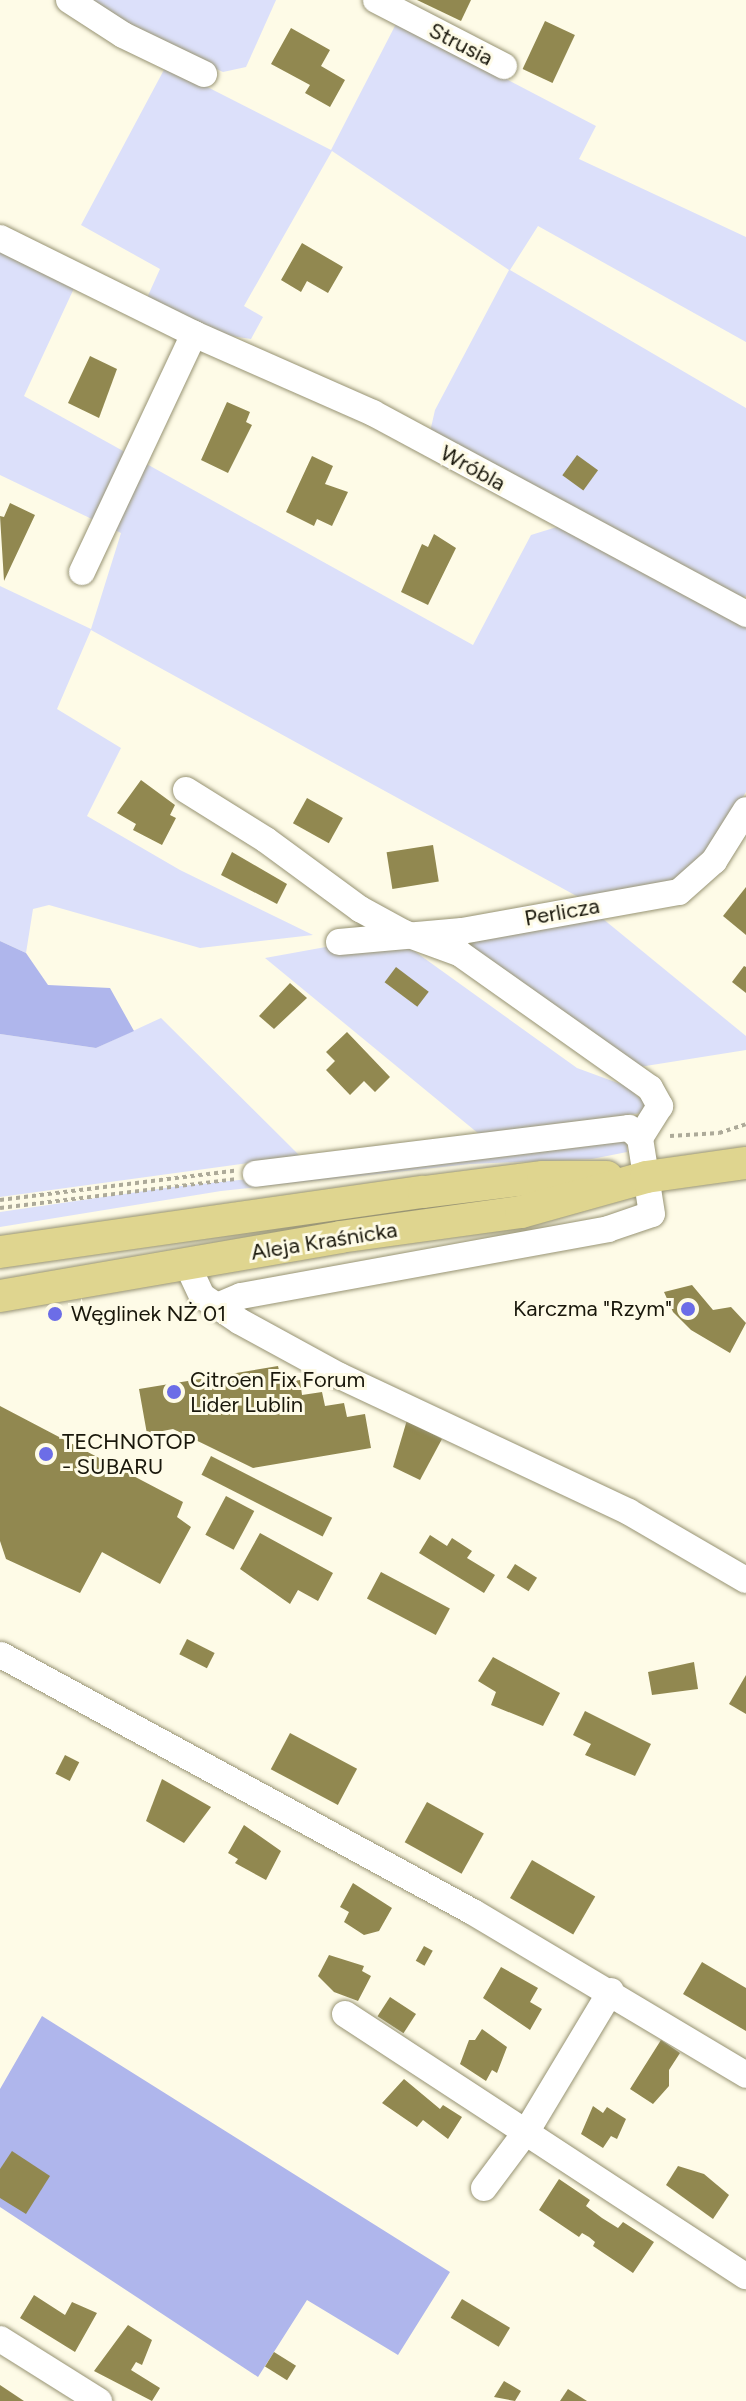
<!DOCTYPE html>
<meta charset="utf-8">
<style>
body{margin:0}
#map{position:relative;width:746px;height:2401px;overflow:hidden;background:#fefbe7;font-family:Figtree,sans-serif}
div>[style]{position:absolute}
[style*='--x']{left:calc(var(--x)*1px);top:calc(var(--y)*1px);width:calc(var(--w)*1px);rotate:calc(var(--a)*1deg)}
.green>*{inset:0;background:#dce0fa}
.forest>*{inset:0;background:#afb6ec}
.building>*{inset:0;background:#918850;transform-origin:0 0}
.path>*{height:4px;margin-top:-2px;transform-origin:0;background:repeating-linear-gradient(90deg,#adaa99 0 4px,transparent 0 8px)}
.roads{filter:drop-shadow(0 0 2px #979373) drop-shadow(0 0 2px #979373)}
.minor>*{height:26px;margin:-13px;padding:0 13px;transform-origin:13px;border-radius:13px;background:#fff}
.major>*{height:32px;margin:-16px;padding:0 16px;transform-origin:16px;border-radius:16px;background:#dfd58f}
.dots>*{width:22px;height:22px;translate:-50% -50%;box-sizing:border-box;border:4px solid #fefbe7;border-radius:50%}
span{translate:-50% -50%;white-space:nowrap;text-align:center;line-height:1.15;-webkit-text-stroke:6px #fefbe7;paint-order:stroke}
.street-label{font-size:22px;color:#19170b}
.poi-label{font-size:22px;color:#19170b}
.right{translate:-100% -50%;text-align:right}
.left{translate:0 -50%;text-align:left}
</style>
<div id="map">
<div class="green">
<div style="clip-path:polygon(86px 0,276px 0,246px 67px,223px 72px,131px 30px)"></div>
<div style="clip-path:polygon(397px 22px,596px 126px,579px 159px,746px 237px,746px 342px,538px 226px,510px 270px,746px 408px,746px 596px,738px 600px,430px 432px,435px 410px,509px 270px,332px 151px,244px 306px,263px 317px,251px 339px,224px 335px,146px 300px,160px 269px,81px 225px,166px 66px,331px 150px)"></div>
<div style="clip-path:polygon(0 245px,76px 284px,24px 396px,473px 645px,531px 535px,560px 526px,746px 623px,746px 792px,713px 845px,674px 881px,582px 899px,91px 630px,57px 709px,121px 748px,87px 816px,180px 870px,313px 935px,200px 948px,49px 905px,33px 909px,26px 953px,0 941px,0 586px,91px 629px,121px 533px,0 475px)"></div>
<div style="clip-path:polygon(597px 914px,746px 1036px,746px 1050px,633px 1068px,469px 951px,473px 938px)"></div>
<div style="clip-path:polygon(392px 935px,577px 1068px,626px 1086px,645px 1103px,642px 1113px,479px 1134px,265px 958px)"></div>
<div style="clip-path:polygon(161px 1018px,300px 1156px,0 1197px,0 1034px,96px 1048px)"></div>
<div style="clip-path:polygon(627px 1139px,627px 1152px,592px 1159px,470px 1164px,221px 1191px,0 1227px,0 1212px,172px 1187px)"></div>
</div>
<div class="forest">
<div style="clip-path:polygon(0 941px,26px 953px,48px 985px,110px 988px,134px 1031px,96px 1048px,0 1034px)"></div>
<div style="clip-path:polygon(42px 2016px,450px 2272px,398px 2355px,307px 2300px,258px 2377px,0 2207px,0 2089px)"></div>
</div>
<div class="building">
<div style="clip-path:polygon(417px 0,471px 0,461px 21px)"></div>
<div style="left:545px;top:21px;width:33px;height:53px;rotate:25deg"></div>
<div style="clip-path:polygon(291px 28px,330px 50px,321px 66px,345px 80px,330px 107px,305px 93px,310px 85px,271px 64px)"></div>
<div style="clip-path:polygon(302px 243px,343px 267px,328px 293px,307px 281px,301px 292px,281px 280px)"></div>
<div style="clip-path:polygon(90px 356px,117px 369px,99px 418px,68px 403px)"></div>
<div style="clip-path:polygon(227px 402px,250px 412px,246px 422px,252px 425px,228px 473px,201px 460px)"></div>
<div style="left:577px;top:455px;width:26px;height:25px;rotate:36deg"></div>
<div style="clip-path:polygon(312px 456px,333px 466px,325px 484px,348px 492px,332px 526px,317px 519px,314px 526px,286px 512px)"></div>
<div style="clip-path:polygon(10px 503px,35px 515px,4px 581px,0 516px,4px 517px)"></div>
<div style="clip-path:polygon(434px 534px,456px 548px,428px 605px,401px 592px,422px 544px,428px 547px)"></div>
<div style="clip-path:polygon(141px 780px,175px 805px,170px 815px,176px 818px,162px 845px,133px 830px,136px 824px,117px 813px)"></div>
<div style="left:307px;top:798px;width:41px;height:29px;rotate:29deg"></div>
<div style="left:433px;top:845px;width:37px;height:47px;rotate:81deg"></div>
<div style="clip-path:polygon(232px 852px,287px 884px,277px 904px,221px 875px)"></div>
<div style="clip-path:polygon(746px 887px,746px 935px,723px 916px)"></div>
<div style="clip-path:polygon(744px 966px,746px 967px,746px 993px,732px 982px)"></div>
<div style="left:396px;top:967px;width:41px;height:19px;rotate:37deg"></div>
<div style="clip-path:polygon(290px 983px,307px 998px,274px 1029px,259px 1016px)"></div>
<div style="clip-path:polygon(347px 1032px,390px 1077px,375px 1092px,364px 1081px,350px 1095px,326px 1070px,335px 1061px,326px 1052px)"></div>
<div style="clip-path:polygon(692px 1285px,713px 1310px,731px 1307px,746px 1323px,730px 1353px,691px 1330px,673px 1312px,664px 1292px)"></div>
<div style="clip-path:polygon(278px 1366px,282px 1383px,300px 1380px,302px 1395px,322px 1392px,325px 1406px,344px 1403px,347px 1417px,365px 1414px,371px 1448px,253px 1468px,173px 1429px,147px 1434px,139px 1389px)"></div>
<div style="clip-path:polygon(0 1406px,183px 1502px,177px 1517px,191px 1527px,160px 1584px,102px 1552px,80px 1593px,6px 1559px,0 1541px)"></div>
<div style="clip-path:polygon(407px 1420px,442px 1439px,420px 1480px,393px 1467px)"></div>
<div style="left:211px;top:1456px;width:136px;height:21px;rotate:27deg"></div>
<div style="left:226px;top:1496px;width:32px;height:44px;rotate:28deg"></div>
<div style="clip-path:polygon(260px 1533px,333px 1573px,318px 1601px,298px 1590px,290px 1604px,240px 1569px)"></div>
<div style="clip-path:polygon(430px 1535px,447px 1546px,452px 1538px,472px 1551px,467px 1558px,495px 1575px,484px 1593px,419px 1553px)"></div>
<div style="left:515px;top:1564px;width:26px;height:16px;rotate:32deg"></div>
<div style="left:381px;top:1572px;width:78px;height:30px;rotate:28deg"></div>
<div style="left:187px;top:1639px;width:31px;height:17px;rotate:27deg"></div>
<div style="clip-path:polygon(493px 1657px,560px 1693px,543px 1726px,491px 1705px,496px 1692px,478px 1681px)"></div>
<div style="clip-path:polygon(694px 1662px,698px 1689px,652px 1695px,648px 1672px)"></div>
<div style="clip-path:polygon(746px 1675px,746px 1714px,729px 1704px)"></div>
<div style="clip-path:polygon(585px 1711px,651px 1744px,635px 1776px,585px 1755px,591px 1744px,573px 1735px)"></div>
<div style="left:290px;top:1733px;width:76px;height:41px;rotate:28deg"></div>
<div style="left:65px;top:1755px;width:16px;height:21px;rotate:27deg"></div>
<div style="clip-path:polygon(162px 1779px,211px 1807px,184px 1843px,146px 1821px)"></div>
<div style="left:427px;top:1802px;width:65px;height:46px;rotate:29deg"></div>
<div style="clip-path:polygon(244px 1825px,281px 1851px,266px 1880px,235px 1863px,238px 1859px,228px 1853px)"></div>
<div style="left:532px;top:1860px;width:73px;height:44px;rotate:30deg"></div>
<div style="clip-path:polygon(353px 1883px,392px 1908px,379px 1931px,364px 1935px,344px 1922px,349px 1912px,340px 1907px)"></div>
<div style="left:424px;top:1946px;width:10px;height:17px;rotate:29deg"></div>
<div style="clip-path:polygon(329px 1955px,364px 1966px,362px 1971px,371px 1976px,358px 2001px,334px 1992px,318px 1976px)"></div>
<div style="clip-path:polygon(702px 1962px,746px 1988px,746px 2031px,683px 1994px)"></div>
<div style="clip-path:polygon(501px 1967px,538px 1988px,530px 2002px,542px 2009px,530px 2030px,483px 1998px)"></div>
<div style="left:390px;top:1997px;width:31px;height:23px;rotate:33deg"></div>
<div style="clip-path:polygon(482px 2029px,507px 2047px,497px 2073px,492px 2070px,486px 2081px,460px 2064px,469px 2040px,475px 2040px)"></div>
<div style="clip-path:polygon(661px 2040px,680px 2053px,669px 2070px,669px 2086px,653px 2104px,630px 2089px)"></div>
<div style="clip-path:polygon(404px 2079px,440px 2109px,443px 2105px,462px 2117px,448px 2139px,423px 2120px,417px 2127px,382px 2103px)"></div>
<div style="clip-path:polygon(593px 2106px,603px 2113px,607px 2107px,626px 2119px,617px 2139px,611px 2136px,603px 2148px,581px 2134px)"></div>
<div style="clip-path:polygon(12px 2151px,50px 2176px,26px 2214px,0 2198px,0 2169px)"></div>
<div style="clip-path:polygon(678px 2166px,704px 2174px,729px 2195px,713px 2219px,666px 2185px)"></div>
<div style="clip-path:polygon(559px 2179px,590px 2200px,586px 2206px,602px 2218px,618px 2228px,623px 2222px,654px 2242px,633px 2273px,593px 2246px,595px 2242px,589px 2237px,582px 2233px,579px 2237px,539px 2210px)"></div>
<div style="clip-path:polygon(34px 2295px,65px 2315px,72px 2302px,97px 2313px,75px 2352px,20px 2318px)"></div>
<div style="left:462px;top:2299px;width:56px;height:22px;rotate:31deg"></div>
<div style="clip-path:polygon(128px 2325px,152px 2340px,142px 2365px,136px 2362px,131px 2370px,160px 2388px,152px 2401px,94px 2371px)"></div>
<div style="left:274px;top:2352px;width:26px;height:17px;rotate:32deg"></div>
<div style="clip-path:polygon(504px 2381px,521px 2391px,515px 2401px,494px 2397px)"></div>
<div style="clip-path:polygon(0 2385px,24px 2401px,0 2401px)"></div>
<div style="clip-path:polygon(568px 2389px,587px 2401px,560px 2401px)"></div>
</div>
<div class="path">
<div style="--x:670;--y:1136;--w:49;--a:-3.5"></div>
<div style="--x:719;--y:1133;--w:28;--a:-18"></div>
<div style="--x:0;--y:1200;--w:236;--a:-7.1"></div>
<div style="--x:0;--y:1208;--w:237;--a:-7"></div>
</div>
<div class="roads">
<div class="minor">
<div style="--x:69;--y:0;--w:64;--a:32.9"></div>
<div style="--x:123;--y:35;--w:90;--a:25.7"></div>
<div style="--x:376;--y:0;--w:144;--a:27.3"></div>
<div style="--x:0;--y:238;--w:216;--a:26.3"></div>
<div style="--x:194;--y:334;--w:196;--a:23.8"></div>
<div style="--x:373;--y:413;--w:424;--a:28.3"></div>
<div style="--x:82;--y:572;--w:263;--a:-64.8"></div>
<div style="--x:186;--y:790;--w:94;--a:32"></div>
<div style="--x:266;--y:840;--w:117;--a:36.3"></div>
<div style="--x:360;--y:909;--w:50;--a:28.6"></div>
<div style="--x:404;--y:933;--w:59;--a:20"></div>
<div style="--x:459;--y:953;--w:234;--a:35.3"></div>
<div style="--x:650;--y:1088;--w:21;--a:61"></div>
<div style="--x:660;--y:1106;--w:38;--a:122"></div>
<div style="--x:339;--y:942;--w:123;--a:-5.1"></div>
<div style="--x:462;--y:931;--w:220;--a:-10.2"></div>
<div style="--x:679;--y:892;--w:47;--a:-41.5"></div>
<div style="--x:714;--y:861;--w:60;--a:-57.9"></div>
<div style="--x:187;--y:1264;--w:35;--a:65"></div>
<div style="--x:202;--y:1296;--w:45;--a:34"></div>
<div style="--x:239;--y:1321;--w:115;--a:28.6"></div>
<div style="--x:340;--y:1376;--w:319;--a:25.2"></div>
<div style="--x:629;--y:1512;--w:135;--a:30.2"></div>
<div style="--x:215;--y:1307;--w:28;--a:-23"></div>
<div style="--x:241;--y:1296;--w:373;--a:-10.3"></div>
<div style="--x:608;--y:1229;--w:46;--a:-18.8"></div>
<div style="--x:652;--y:1214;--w:77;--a:-99"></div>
<div style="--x:640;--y:1138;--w:15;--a:-138"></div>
<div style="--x:629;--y:1128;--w:376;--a:173"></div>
<div style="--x:1;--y:1655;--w:537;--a:28.57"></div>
<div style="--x:473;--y:1912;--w:318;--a:30.8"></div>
<div style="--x:345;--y:2014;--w:479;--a:33.2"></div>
<div style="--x:484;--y:2188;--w:74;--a:-53.3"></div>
<div style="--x:528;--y:2129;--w:161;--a:-59"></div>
<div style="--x:0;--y:2339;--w:117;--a:32.1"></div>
</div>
<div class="major">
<div style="--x:0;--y:1252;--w:428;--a:-8.1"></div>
<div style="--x:424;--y:1192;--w:120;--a:-7.2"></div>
<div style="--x:543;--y:1177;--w:64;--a:0"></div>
<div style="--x:0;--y:1296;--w:345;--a:-9.8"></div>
<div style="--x:340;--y:1237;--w:183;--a:-7.9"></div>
<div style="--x:521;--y:1212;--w:130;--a:-15.6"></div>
<div style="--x:646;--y:1177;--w:101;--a:-8"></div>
</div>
</div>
<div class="dots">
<div style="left:688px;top:1309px;background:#6c6de7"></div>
<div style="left:55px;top:1314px;background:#6c6de7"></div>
<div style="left:174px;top:1392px;background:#6c6de7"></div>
<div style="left:46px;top:1454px;background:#6c6de7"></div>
</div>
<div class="street-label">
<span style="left:461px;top:44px;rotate:27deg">Strusia</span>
<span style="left:473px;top:468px;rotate:29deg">Wróbla</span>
<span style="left:562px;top:912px;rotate:-10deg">Perlicza</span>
<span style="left:324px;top:1241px;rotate:-9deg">Aleja Kraśnicka</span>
</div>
<div class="poi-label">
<span class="right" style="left:672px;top:1309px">Karczma "Rzym"</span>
<span class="left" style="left:71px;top:1314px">Węglinek NŻ 01</span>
<span class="left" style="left:190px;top:1392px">Citroen Fix Forum<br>Lider Lublin</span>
<span class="left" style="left:62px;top:1454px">TECHNOTOP<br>- SUBARU</span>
</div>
</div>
